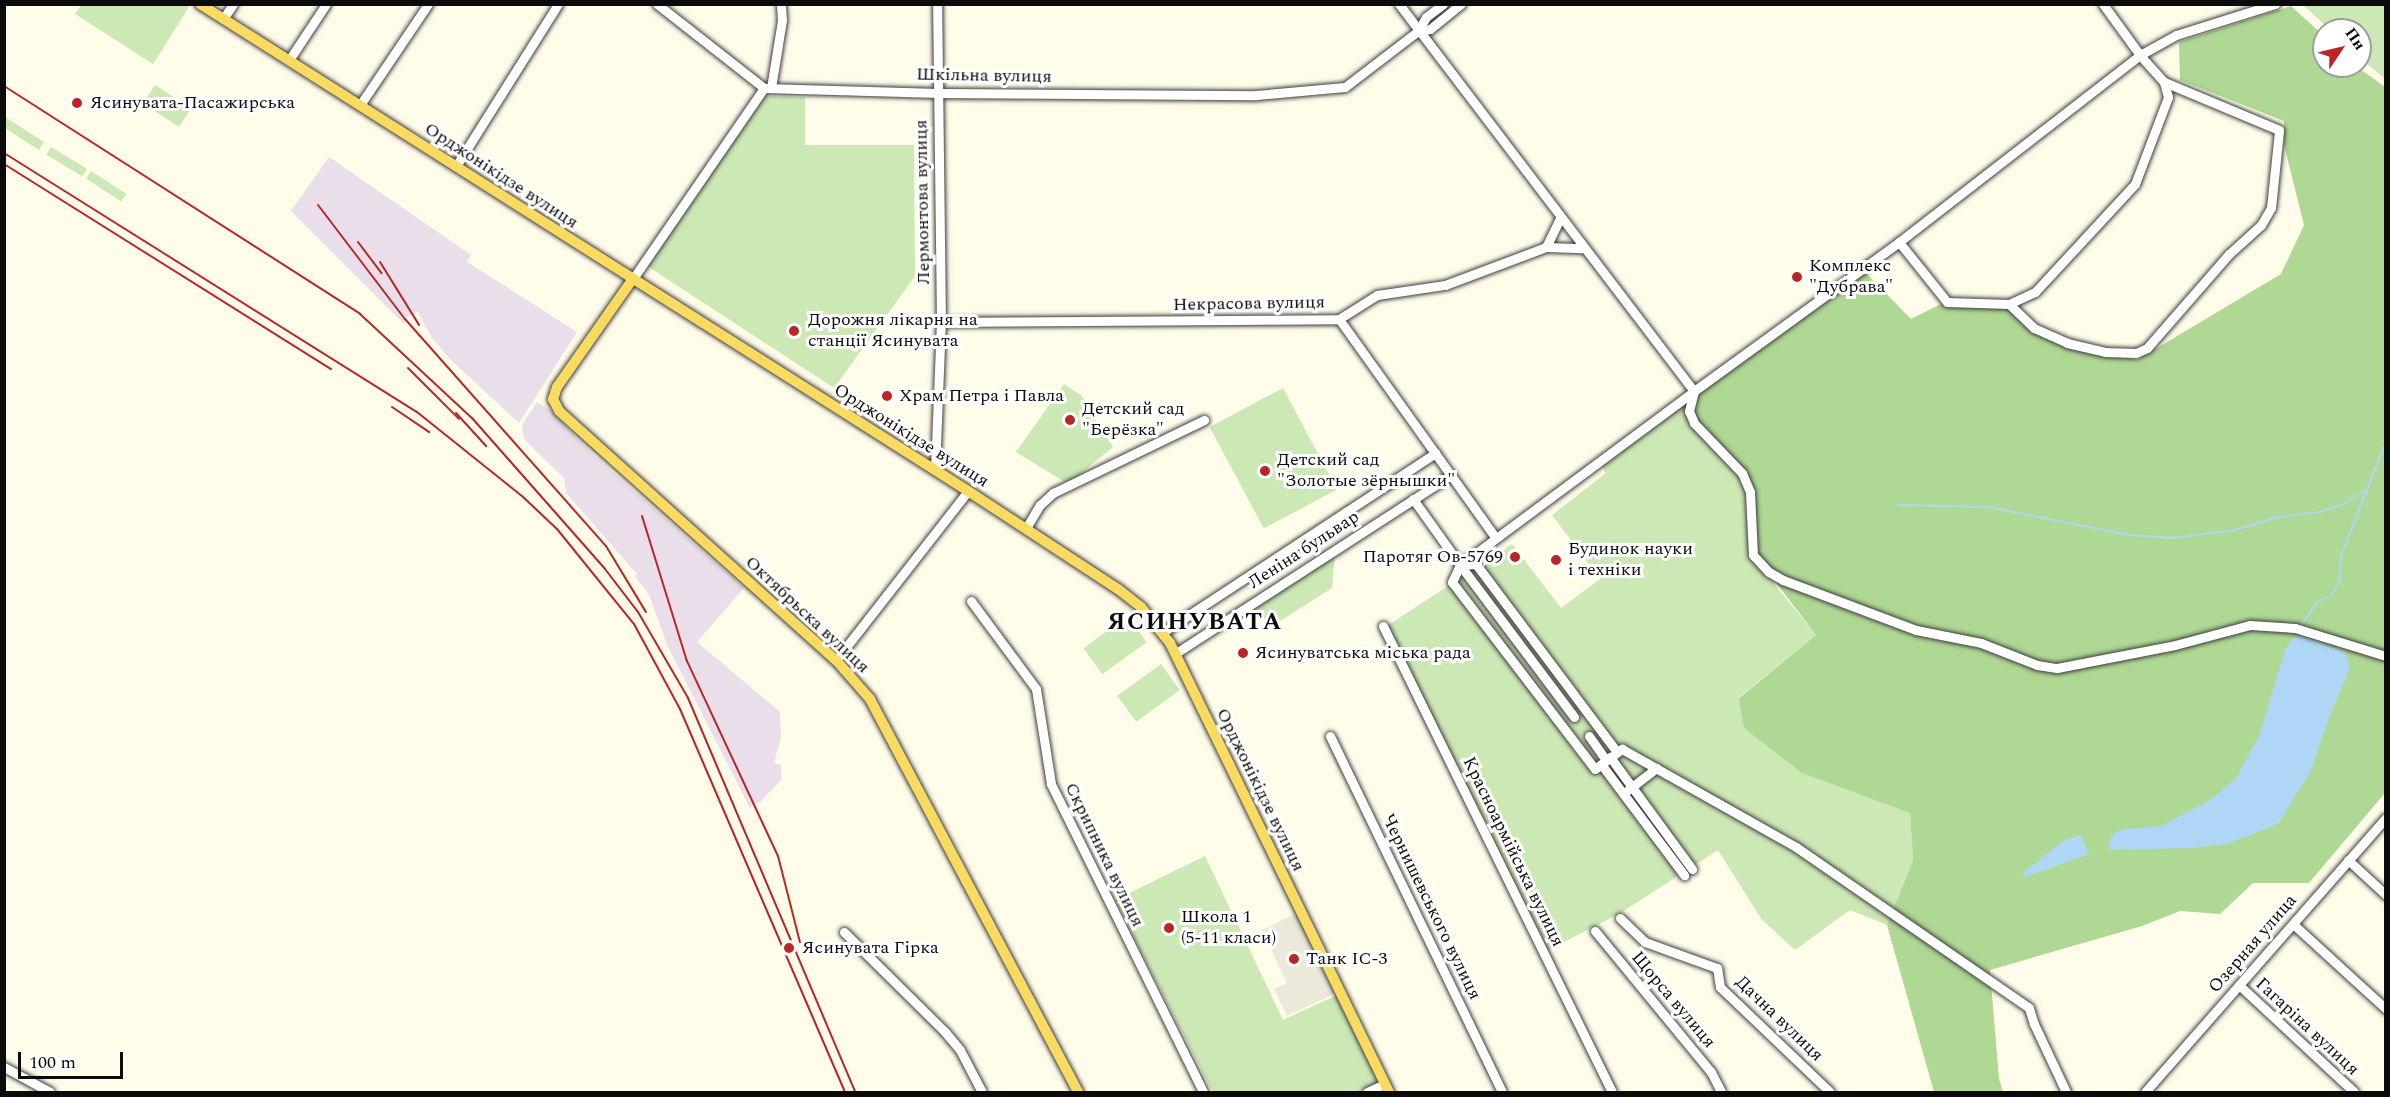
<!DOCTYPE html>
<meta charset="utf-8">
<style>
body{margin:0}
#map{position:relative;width:2390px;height:1097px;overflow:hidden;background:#fffce9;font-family:Spectral,serif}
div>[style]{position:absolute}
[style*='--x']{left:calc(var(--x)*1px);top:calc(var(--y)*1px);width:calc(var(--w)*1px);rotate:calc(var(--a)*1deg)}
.industrial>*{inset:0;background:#e9deea}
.green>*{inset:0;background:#cce8b4;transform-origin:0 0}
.forest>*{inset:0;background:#aed893}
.plaza>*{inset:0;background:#ede9da}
.water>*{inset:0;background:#aed7f5}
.stream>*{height:2px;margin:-1px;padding:0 1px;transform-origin:1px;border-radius:1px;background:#aed7f5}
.roads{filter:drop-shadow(0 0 2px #3e3e3e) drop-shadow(0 0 2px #3e3e3e)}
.minor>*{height:9px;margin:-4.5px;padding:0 4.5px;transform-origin:4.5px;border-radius:4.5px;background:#fff}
.major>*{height:10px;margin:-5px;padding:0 5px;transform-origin:5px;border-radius:5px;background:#f8db60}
.rail>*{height:2px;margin:-1px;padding:0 1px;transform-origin:1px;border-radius:1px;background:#b92625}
.dots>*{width:16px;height:16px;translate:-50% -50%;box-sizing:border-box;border:3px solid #fff;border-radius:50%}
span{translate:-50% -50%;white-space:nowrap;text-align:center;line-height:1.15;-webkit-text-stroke:6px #fff;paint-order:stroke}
.street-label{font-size:18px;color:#0b0b0b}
.poi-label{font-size:18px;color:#0b0b0b}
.left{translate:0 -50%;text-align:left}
.right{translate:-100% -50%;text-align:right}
.district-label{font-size:24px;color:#0b0b0b;font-weight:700;letter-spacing:1.5px}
.frame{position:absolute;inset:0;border:6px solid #0b0b0b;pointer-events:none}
.north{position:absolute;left:2312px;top:18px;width:60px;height:60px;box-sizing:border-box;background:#fff;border:2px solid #9d9d9d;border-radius:50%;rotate:55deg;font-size:16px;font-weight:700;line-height:24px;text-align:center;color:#0b0b0b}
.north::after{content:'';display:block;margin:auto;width:21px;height:27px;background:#b92625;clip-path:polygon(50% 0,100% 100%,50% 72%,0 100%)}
.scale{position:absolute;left:18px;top:1052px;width:105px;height:27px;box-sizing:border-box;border:3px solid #0b0b0b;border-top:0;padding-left:8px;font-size:18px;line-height:21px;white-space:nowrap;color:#0b0b0b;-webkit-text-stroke:4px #fff;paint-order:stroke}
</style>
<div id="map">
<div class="industrial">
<div style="clip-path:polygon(329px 157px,471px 255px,467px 262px,577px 332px,519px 423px,450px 359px,432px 338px,417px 311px,405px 319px,404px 324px,291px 211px)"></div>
<div style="clip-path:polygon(537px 402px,550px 410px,591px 453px,744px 588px,697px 642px,780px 712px,781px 737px,774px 763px,781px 765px,781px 780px,761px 801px,750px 808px,667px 645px,648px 592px,635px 577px,637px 574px,566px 493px,564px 478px,524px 439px,522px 425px)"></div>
</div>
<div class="green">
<div style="clip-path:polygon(186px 5px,189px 7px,153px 64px,75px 14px,81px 5px)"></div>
<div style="clip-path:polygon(2303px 5px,2385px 5px,2385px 79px,2360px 58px,2360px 30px,2330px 30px)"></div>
<div style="left:155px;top:85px;width:43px;height:22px;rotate:33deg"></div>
<div style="clip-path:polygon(764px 96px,805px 97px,805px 145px,914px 145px,915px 276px,834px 388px,647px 266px)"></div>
<div style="clip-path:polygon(5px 117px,44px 142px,39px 150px,5px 128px)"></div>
<div style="left:51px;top:147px;width:42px;height:9px;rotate:31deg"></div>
<div style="left:91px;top:171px;width:42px;height:9px;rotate:33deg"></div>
<div style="clip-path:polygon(1064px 384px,1082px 396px,1113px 447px,1068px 484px,1016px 452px)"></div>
<div style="left:1283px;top:388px;width:115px;height:83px;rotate:62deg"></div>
<div style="clip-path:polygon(1680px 408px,1731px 466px,1745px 487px,1752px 557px,1816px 635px,1739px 697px,1802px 773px,1910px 812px,1913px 860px,1887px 925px,1850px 910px,1795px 950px,1762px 920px,1718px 850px,1622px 912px,1547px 951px,1387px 626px,1512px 544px,1561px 608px,1600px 579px,1552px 515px,1606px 473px,1601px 465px)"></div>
<div style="clip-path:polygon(1335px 554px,1332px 588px,1277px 623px,1270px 622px,1254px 612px,1253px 608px)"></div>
<div style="left:1128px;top:616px;width:32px;height:55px;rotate:54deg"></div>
<div style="left:1161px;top:664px;width:32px;height:54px;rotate:54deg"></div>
<div style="clip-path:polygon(1205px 856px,1283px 1020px,1337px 995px,1379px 1082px,1358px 1092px,1213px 1092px,1115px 900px)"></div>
</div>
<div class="forest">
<div style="clip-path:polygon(2291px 6px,2324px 36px,2324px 66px,2356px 66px,2385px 87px,2385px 793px,2309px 883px,2253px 883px,2220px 914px,2180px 911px,2142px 926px,1990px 970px,1999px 1079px,2003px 1092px,1934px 1092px,1887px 925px,1913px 860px,1910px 813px,1802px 773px,1744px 728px,1739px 698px,1816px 635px,1774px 580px,1752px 557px,1745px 487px,1731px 466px,1680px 408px,1866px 273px,1911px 319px,1945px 302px,2006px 308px,2045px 339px,2137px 360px,2281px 274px,2304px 225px,2284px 145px,2284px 121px,2180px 80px,2179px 42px)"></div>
</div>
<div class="plaza">
<div style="clip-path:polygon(1297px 913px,1336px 993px,1287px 1016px,1274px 989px,1287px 983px,1262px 930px)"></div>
</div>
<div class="water">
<div style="clip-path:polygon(2301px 635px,2346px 653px,2350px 669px,2332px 710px,2310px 773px,2278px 824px,2227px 844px,2192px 848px,2109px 850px,2111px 836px,2120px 830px,2161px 826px,2210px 800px,2236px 778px,2259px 736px,2285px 650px,2293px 639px)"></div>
<div style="clip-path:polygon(2081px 835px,2089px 854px,2026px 877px,2022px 874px,2064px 840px)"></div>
</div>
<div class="stream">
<div style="--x:1898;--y:505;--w:90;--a:1.3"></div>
<div style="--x:1988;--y:507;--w:143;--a:11.3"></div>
<div style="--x:2128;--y:535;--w:47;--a:3.7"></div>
<div style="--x:2175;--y:538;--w:60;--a:-7.7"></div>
<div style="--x:2234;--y:530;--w:47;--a:-16.1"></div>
<div style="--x:2279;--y:517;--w:41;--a:-7"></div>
<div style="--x:2320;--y:512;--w:23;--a:-18"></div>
<div style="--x:2342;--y:505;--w:28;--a:-32"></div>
<div style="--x:2300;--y:627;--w:29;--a:-55"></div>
<div style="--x:2317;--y:603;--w:17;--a:-31"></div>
<div style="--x:2332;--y:594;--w:16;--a:-60"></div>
<div style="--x:2340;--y:580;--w:24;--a:-88"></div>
<div style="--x:2341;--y:556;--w:123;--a:-68.5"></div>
</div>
<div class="roads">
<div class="minor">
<div style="--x:657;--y:4;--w:136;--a:38.1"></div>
<div style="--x:1399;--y:4;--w:487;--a:52.7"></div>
<div style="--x:1694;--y:391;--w:253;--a:-36"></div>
<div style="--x:1899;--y:242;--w:305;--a:-37.8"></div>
<div style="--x:2140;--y:55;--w:41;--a:-29.1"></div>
<div style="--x:2176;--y:35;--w:104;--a:-17.4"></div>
<div style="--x:223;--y:19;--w:18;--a:-56"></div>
<div style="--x:1418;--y:31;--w:12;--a:-9"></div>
<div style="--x:1430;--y:29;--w:40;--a:-39"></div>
<div style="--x:289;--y:60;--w:67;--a:-56.5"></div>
<div style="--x:771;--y:88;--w:69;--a:-80.8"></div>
<div style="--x:782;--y:20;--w:16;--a:-94"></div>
<div style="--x:360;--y:105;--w:122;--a:-56"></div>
<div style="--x:456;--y:166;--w:191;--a:-57.8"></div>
<div style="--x:1899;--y:242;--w:77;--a:51.3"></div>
<div style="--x:1947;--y:302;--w:62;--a:1.8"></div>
<div style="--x:2009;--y:304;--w:29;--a:-25"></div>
<div style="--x:2035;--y:292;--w:147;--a:-47.2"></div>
<div style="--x:2135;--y:184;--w:93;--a:-69.2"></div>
<div style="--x:2168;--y:97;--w:16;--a:-105"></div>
<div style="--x:2164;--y:82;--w:36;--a:-132"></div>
<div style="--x:2140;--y:55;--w:63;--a:-126"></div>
<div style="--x:1546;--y:247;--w:37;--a:2"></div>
<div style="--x:632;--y:280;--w:233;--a:-55.5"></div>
<div style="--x:764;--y:88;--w:175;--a:1.6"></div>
<div style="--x:939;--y:93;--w:317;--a:0.4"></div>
<div style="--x:1256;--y:95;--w:89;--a:-5.1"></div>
<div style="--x:1345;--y:87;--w:92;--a:-37.5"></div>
<div style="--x:1418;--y:31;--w:16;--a:-60"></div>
<div style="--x:1426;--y:17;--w:21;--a:-37"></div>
<div style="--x:2009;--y:304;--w:35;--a:44"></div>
<div style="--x:2034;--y:328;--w:36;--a:24"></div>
<div style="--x:2067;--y:343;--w:39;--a:13"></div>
<div style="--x:2105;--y:352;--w:31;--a:2"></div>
<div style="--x:2136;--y:353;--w:12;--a:-24"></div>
<div style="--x:2147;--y:348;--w:125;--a:-48.9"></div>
<div style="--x:2229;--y:254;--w:43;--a:-42.2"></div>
<div style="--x:2261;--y:225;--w:20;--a:-60"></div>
<div style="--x:2271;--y:208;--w:78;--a:-84.1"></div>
<div style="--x:2279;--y:130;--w:125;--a:-157.3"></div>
<div style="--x:1339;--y:319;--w:268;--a:54.4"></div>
<div style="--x:941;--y:322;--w:398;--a:-0.4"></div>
<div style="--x:1339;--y:319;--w:45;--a:-32.3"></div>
<div style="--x:1377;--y:295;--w:69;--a:-8.4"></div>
<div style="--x:1445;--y:285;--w:108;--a:-20.6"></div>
<div style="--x:1546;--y:247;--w:32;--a:-64"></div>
<div style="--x:1694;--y:391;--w:21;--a:104"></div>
<div style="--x:1689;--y:411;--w:13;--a:67"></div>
<div style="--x:1694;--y:423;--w:69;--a:46.2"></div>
<div style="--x:1742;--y:473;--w:21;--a:67"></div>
<div style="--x:1750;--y:492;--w:63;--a:87.3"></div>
<div style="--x:1753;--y:555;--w:23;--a:47"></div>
<div style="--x:1769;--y:572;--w:16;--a:30"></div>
<div style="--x:1783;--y:580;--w:142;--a:20.6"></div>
<div style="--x:1916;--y:630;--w:66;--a:11.3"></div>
<div style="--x:1981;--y:643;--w:60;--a:21.4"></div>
<div style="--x:2037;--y:665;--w:20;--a:9"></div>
<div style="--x:2057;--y:668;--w:120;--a:-11"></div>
<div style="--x:2175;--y:645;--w:78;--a:-14.9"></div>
<div style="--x:2250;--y:625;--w:45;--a:3.8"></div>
<div style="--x:2295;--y:628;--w:95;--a:17.1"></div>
<div style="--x:935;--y:470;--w:148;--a:-87.7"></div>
<div style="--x:941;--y:322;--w:318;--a:-90.7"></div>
<div style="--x:1413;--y:499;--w:81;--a:54.5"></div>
<div style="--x:1460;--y:565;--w:292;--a:-36.6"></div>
<div style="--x:1026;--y:528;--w:27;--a:-59"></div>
<div style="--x:1040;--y:505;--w:18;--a:-43"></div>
<div style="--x:1053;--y:493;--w:168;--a:-25.8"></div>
<div style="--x:1460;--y:565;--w:190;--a:53.1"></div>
<div style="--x:971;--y:601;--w:109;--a:53.5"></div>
<div style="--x:1036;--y:689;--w:96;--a:81"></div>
<div style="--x:1051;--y:784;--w:343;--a:63.7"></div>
<div style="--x:1383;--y:626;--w:519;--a:63.83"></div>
<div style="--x:1163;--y:632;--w:326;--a:-33.3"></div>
<div style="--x:1176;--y:653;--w:328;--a:-32.9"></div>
<div style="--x:836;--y:660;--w:214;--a:-52"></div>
<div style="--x:1330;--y:736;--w:395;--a:64.2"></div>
<div style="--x:1589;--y:736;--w:29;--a:55"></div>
<div style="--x:1617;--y:752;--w:235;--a:-126.9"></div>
<div style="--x:1476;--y:564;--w:16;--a:176"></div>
<div style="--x:1460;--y:565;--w:19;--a:115"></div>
<div style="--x:1452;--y:582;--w:235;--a:52.6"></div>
<div style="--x:1595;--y:769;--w:34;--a:-37"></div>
<div style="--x:1622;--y:749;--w:200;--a:29.4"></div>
<div style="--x:1796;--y:847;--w:283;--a:34.6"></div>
<div style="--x:2029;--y:1008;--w:17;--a:73"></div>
<div style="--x:2034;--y:1024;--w:75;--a:64.8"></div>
<div style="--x:1610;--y:757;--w:139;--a:53.8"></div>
<div style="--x:1601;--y:764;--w:139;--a:53.2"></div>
<div style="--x:1628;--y:790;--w:36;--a:-38"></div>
<div style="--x:2348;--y:860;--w:52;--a:42.6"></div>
<div style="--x:1620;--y:918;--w:35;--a:44"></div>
<div style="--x:1645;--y:942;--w:77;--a:19.9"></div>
<div style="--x:1717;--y:968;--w:19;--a:81"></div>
<div style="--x:1720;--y:987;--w:152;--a:43.7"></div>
<div style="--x:2293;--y:924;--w:126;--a:42.4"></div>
<div style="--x:1595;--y:931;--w:183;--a:50.6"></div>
<div style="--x:1711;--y:1072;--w:22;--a:63"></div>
<div style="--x:844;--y:932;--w:142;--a:44.7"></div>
<div style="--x:945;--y:1032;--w:23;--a:50"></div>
<div style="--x:960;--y:1050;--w:47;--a:62.4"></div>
<div style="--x:2239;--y:985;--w:157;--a:42.9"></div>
<div style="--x:4;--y:1067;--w:52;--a:28.5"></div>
<div style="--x:1367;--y:1092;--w:19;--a:-25"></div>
<div style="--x:2145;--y:1092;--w:365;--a:-48.7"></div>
</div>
<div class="major">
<div style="--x:200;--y:4;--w:909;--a:32.38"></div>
<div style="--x:968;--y:491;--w:179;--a:33.2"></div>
<div style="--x:1118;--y:589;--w:29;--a:38"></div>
<div style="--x:1141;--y:607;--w:46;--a:51.1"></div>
<div style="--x:1170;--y:643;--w:500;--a:64"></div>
<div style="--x:632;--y:280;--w:131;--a:125"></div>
<div style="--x:557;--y:387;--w:13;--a:108"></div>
<div style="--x:553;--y:399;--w:13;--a:63"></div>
<div style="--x:559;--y:411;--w:372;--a:42"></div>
<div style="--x:836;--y:660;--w:52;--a:48.9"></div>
<div style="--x:870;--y:699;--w:445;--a:62.1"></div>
</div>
</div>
<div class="rail">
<div style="--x:4;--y:86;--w:423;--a:32.6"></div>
<div style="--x:360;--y:314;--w:153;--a:42.9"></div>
<div style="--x:472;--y:418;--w:201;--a:48.6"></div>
<div style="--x:605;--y:569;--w:54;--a:52.5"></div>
<div style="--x:638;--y:612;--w:99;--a:59.8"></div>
<div style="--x:688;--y:698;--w:428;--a:67"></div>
<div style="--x:4;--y:153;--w:487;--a:32.1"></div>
<div style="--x:417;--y:412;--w:134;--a:38.7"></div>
<div style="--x:522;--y:496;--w:48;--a:43.3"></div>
<div style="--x:557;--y:529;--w:122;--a:51"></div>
<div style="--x:634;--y:624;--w:97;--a:61.6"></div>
<div style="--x:680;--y:709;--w:417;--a:66.7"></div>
<div style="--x:4;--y:164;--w:386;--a:32.1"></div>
<div style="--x:318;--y:205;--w:143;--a:52.7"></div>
<div style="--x:405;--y:319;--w:303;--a:48.5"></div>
<div style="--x:606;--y:546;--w:77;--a:58.8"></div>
<div style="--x:358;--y:242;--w:39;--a:53"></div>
<div style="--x:380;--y:262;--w:74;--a:58.2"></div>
<div style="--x:408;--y:368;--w:72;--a:45"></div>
<div style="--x:392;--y:407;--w:45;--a:34"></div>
<div style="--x:456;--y:413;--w:45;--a:47.7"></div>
<div style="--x:642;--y:516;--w:152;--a:72.8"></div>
<div style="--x:687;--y:661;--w:215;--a:65"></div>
<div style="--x:778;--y:856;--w:89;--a:75.7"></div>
</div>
<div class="dots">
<div style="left:77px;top:103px;background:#b92625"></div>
<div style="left:1797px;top:277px;background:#b92625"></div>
<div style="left:794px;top:331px;background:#b92625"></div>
<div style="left:887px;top:396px;background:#b92625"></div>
<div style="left:1070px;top:420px;background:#b92625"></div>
<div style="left:1265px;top:471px;background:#b92625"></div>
<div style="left:1515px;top:557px;background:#b92625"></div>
<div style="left:1556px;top:560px;background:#b92625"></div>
<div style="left:1243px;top:653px;background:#b92625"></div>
<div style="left:1169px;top:928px;background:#b92625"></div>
<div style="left:789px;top:948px;background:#b92625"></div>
<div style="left:1294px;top:959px;background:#b92625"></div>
</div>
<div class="street-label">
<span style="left:984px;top:76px;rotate:1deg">Шкільна вулиця</span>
<span style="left:501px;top:176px;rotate:33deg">Орджонікідзе вулиця</span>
<span style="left:923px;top:202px;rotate:-91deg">Лермонтова вулиця</span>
<span style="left:1249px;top:304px;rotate:-1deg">Некрасова вулиця</span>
<span style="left:911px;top:436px;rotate:32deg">Орджонікідзе вулиця</span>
<span style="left:1304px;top:550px;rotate:-33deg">Леніна бульвар</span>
<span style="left:807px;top:615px;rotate:43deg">Октябрьска вулиця</span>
<span style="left:1260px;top:790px;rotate:64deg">Орджонікідзе вулиця</span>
<span style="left:1513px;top:852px;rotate:64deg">Красноармійська вулиця</span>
<span style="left:1104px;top:855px;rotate:64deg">Скрипника вулиця</span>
<span style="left:1431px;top:907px;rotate:64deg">Чернишевського вулиця</span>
<span style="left:2253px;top:944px;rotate:-49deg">Озерная улица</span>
<span style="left:1673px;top:1000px;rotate:50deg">Щорса вулиця</span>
<span style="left:1779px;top:1019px;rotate:44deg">Дачна вулиця</span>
<span style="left:2307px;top:1027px;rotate:43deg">Гагаріна вулиця</span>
</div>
<div class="poi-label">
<span class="left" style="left:90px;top:103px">Ясинувата-Пасажирська</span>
<span class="left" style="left:1809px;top:277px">Комплекс<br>"Дубрава"</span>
<span class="left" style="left:808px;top:331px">Дорожня лікарня на<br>станції Ясинувата</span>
<span class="left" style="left:899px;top:396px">Храм Петра і Павла</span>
<span class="left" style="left:1082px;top:420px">Детский сад<br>"Берёзка"</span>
<span class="left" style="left:1277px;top:471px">Детский сад<br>"Золотые зёрнышки"</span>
<span class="left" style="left:1568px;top:560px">Будинок науки<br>і техніки</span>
<span class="right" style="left:1503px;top:557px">Паротяг Ов-5769</span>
<span class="left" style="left:1255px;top:653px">Ясинуватська міська рада</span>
<span class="left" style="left:1181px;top:928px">Школа 1<br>(5-11 класи)</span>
<span class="left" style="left:802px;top:948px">Ясинувата Гірка</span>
<span class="left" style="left:1306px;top:959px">Танк ІС-3</span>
</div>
<div class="district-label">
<span style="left:1195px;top:623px">ЯСИНУВАТА</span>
</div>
<div class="frame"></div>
<div class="north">Пн</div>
<div class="scale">100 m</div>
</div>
